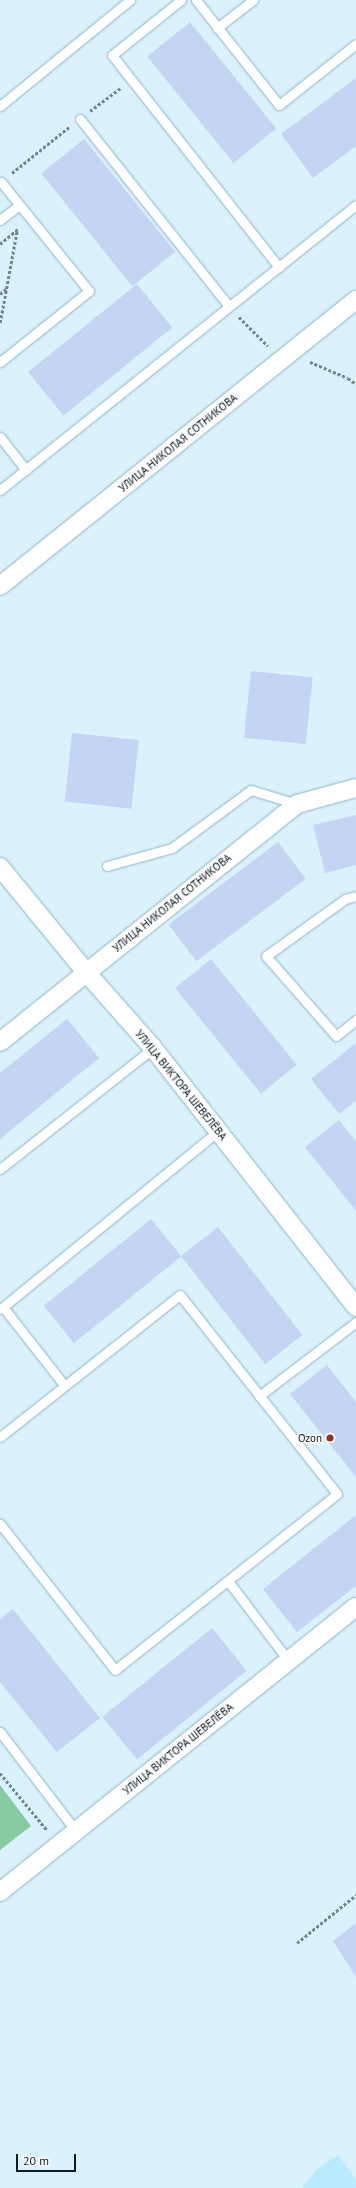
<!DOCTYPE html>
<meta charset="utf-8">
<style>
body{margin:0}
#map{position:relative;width:356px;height:2188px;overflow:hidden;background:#daf2fc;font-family:"PT Sans",sans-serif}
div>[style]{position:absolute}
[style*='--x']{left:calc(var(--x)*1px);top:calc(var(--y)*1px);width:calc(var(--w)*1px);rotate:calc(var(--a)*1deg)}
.built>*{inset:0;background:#baeafe}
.green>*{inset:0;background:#88cba3}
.building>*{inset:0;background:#c2d5f3;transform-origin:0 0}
.path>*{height:2.5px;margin-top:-1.25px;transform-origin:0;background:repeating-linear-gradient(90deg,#73868e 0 3px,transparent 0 5px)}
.roads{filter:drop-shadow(0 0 1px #8eb4c4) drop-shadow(0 0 1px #8eb4c4)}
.lane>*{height:9px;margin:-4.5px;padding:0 4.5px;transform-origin:4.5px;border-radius:4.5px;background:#fff}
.street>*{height:18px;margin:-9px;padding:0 9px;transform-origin:9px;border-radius:9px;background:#fff}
.dots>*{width:11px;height:11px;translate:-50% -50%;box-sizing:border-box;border:2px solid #fafafa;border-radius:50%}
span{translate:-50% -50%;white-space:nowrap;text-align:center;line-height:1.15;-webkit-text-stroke:3px #fafafa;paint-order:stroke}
.street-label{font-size:11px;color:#0d1b21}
.poi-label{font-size:11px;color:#0d1b21}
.right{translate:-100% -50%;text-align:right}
.scale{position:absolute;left:16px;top:2154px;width:60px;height:18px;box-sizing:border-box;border:2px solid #0d1b21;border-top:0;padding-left:5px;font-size:12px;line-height:14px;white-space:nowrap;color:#0d1b21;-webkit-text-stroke:3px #fafafa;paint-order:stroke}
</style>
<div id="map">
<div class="built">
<div style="clip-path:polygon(338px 2155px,356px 2179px,356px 2188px,302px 2188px,316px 2170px)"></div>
</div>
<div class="green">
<div style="clip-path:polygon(0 1785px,31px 1826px,0 1850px)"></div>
</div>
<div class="building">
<div style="left:190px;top:22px;width:137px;height:55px;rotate:51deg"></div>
<div style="clip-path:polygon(356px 78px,356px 146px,313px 178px,281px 134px)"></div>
<div style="left:84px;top:139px;width:145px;height:55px;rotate:51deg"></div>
<div style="left:137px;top:284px;width:56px;height:140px;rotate:51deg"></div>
<div style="left:251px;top:671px;width:62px;height:67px;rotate:6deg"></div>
<div style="left:72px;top:733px;width:67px;height:69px;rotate:6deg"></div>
<div style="clip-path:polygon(356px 815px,356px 865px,325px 873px,313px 825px)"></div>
<div style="left:278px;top:842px;width:46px;height:137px;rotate:53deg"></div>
<div style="left:211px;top:959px;width:136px;height:46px;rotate:51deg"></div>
<div style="clip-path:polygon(67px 1019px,99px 1058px,0 1139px,0 1073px)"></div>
<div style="clip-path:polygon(356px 1043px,356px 1101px,339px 1114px,311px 1079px)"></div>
<div style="clip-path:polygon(339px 1120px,356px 1141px,356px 1211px,305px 1147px)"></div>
<div style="left:151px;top:1219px;width:48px;height:138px;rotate:51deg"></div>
<div style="left:218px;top:1227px;width:137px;height:47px;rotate:52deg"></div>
<div style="clip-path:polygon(327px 1365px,356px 1402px,356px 1477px,290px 1394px)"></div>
<div style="clip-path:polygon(356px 1515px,356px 1586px,297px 1632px,263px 1589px)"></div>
<div style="clip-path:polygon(13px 1609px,100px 1718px,57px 1752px,0 1682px,0 1619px)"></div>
<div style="left:212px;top:1628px;width:55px;height:141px;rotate:51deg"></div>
<div style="clip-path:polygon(356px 1923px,356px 1977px,333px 1941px)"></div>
</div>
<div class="path">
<div style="--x:90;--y:111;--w:38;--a:-37"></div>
<div style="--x:12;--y:173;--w:73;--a:-38.9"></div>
<div style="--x:0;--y:244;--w:23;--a:-40"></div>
<div style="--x:0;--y:294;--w:8;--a:-40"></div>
<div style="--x:239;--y:317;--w:41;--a:45"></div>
<div style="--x:0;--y:323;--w:95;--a:-79.6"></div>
<div style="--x:310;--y:362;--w:41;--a:22.8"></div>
<div style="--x:348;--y:378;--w:10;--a:37"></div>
<div style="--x:0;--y:1773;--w:74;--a:50.5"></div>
<div style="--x:297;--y:1943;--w:76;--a:-39.1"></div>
</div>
<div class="roads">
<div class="lane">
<div style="--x:181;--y:0;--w:88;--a:141.4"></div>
<div style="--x:112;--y:55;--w:270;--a:51.8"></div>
<div style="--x:196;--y:0;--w:134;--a:51.7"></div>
<div style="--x:279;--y:105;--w:98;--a:-38.4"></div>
<div style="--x:217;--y:28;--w:46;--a:-37.9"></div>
<div style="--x:0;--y:106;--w:168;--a:-39.2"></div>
<div style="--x:80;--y:119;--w:239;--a:51.5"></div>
<div style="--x:0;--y:220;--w:24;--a:-38"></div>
<div style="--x:0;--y:362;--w:114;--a:-38.6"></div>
<div style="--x:89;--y:291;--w:140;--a:-128.9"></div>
<div style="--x:0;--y:437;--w:42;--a:51.8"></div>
<div style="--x:0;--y:490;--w:456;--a:-38.7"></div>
<div style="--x:107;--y:866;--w:67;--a:-15.5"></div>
<div style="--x:172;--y:848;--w:98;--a:-36.3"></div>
<div style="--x:251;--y:790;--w:48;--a:16.9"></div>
<div style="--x:356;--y:896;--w:11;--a:165"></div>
<div style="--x:345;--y:899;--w:97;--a:144.2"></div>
<div style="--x:266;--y:956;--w:106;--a:48.8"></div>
<div style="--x:336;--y:1036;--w:26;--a:-39"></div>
<div style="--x:0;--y:1169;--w:195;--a:-38.3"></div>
<div style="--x:3;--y:1307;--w:278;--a:-39.3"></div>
<div style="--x:0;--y:1309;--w:4;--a:-34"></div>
<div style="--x:3;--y:1307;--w:100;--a:51.9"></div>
<div style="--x:259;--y:1396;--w:122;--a:-37.3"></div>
<div style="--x:0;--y:1437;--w:229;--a:-38.3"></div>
<div style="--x:180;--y:1295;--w:253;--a:51.7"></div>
<div style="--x:337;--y:1494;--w:283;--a:141.6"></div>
<div style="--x:115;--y:1670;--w:186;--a:-128.2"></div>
<div style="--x:228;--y:1581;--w:99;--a:52.8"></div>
<div style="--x:0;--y:1732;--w:125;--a:52.5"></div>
</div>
<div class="street">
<div style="--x:0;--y:586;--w:457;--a:-38.8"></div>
<div style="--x:0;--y:867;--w:136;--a:50.7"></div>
<div style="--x:86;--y:972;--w:101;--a:48.6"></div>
<div style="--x:153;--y:1048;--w:329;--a:51.9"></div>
<div style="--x:0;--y:1042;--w:381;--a:-38.7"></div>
<div style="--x:297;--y:804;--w:61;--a:-15.2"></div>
<div style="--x:0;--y:1892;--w:456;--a:-38.7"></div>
</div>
</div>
<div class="dots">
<div style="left:330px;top:1438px;background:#962f10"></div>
</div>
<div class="street-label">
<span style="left:178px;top:443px;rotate:-39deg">УЛИЦА НИКОЛАЯ СОТНИКОВА</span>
<span style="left:172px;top:903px;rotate:-39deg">УЛИЦА НИКОЛАЯ СОТНИКОВА</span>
<span style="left:181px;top:1085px;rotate:51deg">УЛИЦА ВИКТОРА ШЕВЕЛЁВА</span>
<span style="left:178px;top:1749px;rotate:-39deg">УЛИЦА ВИКТОРА ШЕВЕЛЁВА</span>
</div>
<div class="poi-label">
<span class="right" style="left:322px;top:1438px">Ozon</span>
</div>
<div class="scale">20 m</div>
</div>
